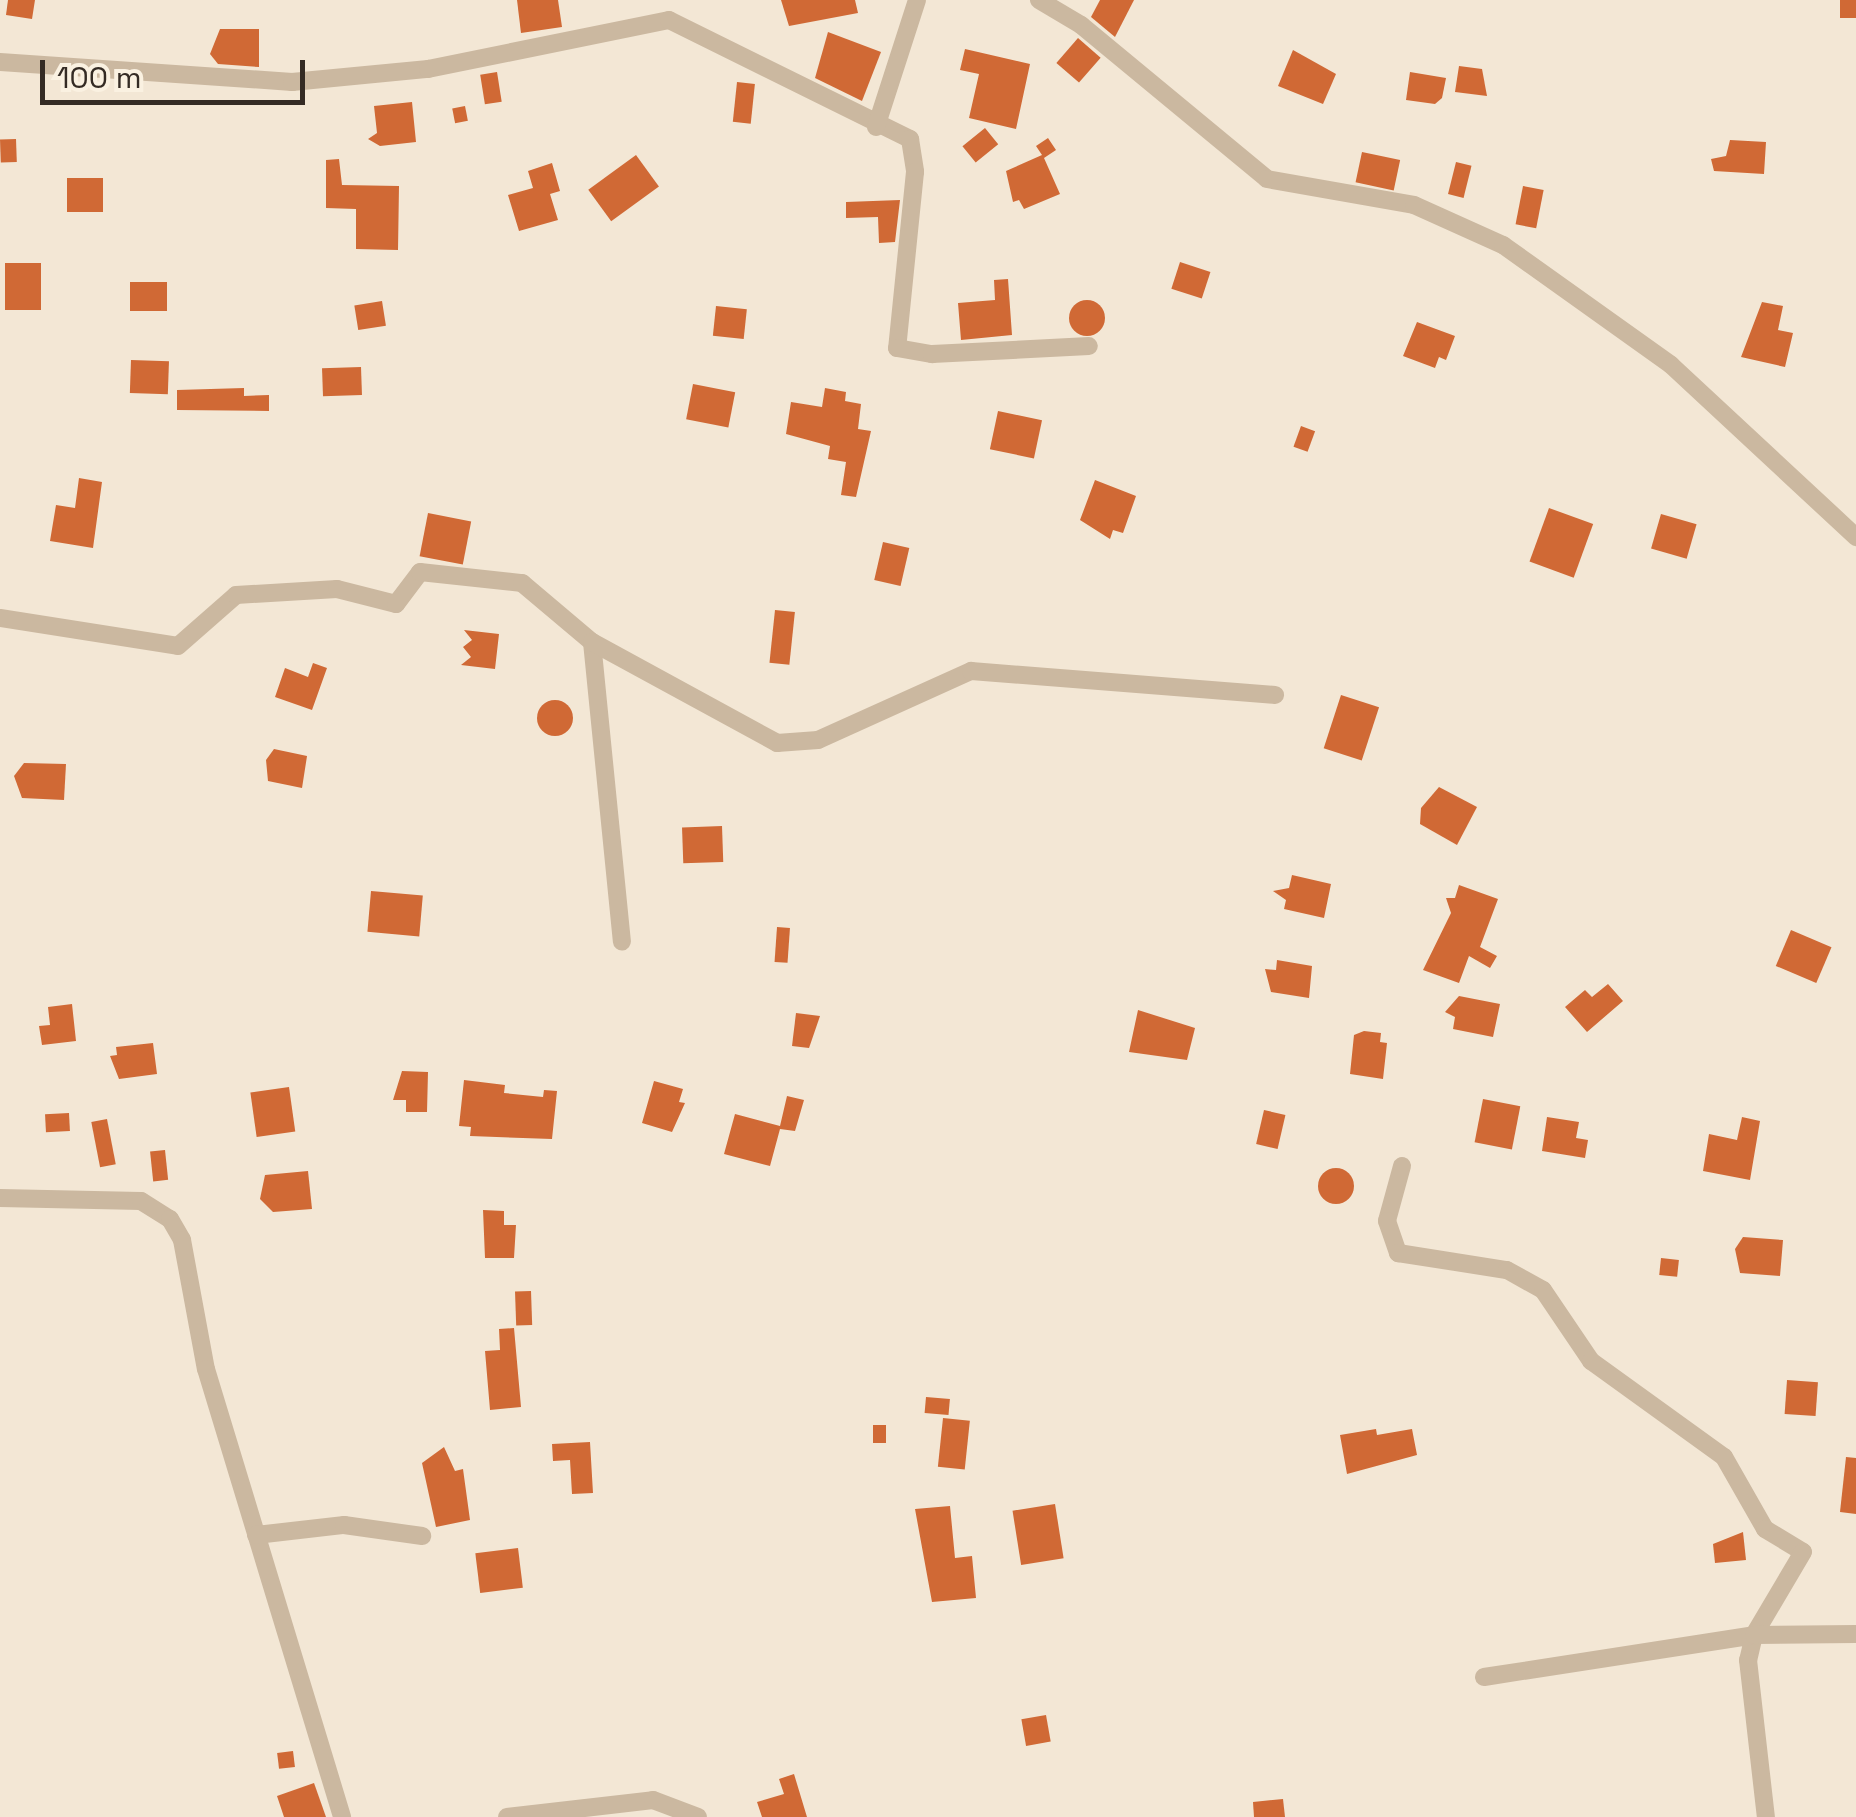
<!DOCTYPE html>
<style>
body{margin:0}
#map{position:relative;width:1856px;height:1817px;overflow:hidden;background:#f3e7d5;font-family:"Space Grotesk",sans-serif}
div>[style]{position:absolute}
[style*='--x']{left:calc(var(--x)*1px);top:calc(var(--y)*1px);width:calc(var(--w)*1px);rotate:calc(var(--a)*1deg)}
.building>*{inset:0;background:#d06935;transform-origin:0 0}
.round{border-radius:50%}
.minor>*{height:18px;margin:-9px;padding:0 9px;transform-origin:9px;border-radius:9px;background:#cbb8a0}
span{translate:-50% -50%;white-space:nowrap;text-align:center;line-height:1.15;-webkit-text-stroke:9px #faf1e1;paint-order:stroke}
.scale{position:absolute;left:40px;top:60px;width:265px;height:45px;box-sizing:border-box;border:5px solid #342b24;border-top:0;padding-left:12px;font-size:30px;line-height:35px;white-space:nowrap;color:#342b24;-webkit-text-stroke:8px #faf1e1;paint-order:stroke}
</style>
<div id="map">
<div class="building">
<div style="clip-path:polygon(8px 0,35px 0,32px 19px,6px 15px)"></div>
<div style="clip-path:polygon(517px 0,558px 0,562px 27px,521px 33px)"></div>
<div style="clip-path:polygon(781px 0,855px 0,858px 13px,789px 26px)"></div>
<div style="clip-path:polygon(1100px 0,1134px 0,1115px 37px,1091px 17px)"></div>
<div style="left:1840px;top:0;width:16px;height:18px"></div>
<div style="clip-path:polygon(220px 29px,259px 29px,259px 67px,218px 64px,210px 54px)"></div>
<div style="clip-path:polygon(828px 32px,881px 52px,862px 101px,815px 78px)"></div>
<div style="left:1078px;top:38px;width:30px;height:33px;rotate:41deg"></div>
<div style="clip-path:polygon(965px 49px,1030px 64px,1016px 129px,969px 118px,979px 74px,960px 70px)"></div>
<div style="clip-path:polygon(1293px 50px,1336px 74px,1323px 104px,1278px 86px)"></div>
<div style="clip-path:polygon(1459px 66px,1482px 69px,1487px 96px,1455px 92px)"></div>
<div style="left:497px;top:72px;width:30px;height:17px;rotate:81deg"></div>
<div style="clip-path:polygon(1410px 72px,1446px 78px,1442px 98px,1435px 104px,1406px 100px)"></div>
<div style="left:737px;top:82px;width:18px;height:40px;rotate:6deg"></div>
<div style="clip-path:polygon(412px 102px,416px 142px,380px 146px,368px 139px,377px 133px,374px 106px)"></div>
<div style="left:465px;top:106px;width:15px;height:13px;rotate:79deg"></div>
<div style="left:985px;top:128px;width:21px;height:29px;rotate:51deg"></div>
<div style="clip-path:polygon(1048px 138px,1056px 150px,1044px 158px,1060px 194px,1024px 209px,1019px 200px,1013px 202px,1006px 171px,1042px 155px,1036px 146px)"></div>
<div style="left:16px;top:139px;width:23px;height:16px;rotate:88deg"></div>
<div style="clip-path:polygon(1730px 140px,1766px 142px,1764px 174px,1714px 171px,1711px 159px,1726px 156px)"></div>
<div style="left:1362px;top:152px;width:39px;height:31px;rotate:12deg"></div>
<div style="left:636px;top:155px;width:39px;height:59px;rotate:54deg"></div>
<div style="clip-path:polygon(339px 159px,342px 185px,399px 186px,398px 250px,356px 249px,356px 209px,326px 208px,326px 160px)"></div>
<div style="left:1456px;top:162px;width:16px;height:33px;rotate:14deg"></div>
<div style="clip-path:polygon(552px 163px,560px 191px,550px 194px,558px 220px,519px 231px,508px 195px,533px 188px,528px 171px)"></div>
<div style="left:67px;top:178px;width:36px;height:34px"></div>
<div style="left:1523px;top:186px;width:21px;height:39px;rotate:11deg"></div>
<div style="clip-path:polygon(900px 200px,895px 242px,879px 243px,878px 217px,846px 218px,846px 202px)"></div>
<div style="left:1180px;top:262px;width:32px;height:28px;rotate:18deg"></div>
<div style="left:5px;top:263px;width:36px;height:47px"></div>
<div style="clip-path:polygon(1008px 279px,1012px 335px,961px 340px,958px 303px,995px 300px,994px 280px)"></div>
<div style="left:130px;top:282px;width:37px;height:29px"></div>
<div class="round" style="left:1069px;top:300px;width:36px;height:36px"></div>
<div style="left:382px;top:301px;width:25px;height:28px;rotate:81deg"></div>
<div style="clip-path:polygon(1762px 302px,1783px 306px,1778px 330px,1793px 333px,1785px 367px,1741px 357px)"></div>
<div style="left:716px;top:306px;width:31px;height:30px;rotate:6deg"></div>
<div style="clip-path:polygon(1417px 322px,1455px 336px,1446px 360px,1439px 357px,1435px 368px,1403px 356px)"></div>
<div style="left:131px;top:360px;width:38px;height:33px;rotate:2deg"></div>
<div style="left:361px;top:367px;width:28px;height:39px;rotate:88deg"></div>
<div style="left:693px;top:384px;width:43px;height:36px;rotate:11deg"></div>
<div style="clip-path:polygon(244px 388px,244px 396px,269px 395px,269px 411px,177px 410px,177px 390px)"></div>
<div style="clip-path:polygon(825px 388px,846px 392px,845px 401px,861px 404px,858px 429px,871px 431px,856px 497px,841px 495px,846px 462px,828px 459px,830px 446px,786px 434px,791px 402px,822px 407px)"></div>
<div style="left:998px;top:411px;width:45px;height:39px;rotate:12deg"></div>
<div style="left:1301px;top:426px;width:15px;height:22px;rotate:20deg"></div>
<div style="clip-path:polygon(79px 478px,102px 482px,93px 548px,50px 541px,56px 505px,75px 508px)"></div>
<div style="clip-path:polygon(1095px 480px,1136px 496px,1123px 533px,1113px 530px,1110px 539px,1080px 520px)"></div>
<div style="left:1549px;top:508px;width:47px;height:57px;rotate:20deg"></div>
<div style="left:428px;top:513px;width:44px;height:44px;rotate:11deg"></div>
<div style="left:1661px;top:514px;width:37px;height:36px;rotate:16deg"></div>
<div style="left:883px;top:542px;width:27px;height:39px;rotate:13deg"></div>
<div style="left:775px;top:610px;width:20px;height:53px;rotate:6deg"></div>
<div style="clip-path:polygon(464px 630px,499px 634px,495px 669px,461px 665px,471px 657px,463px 647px,472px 640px)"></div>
<div style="clip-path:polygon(313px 663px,327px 668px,312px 710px,275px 697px,285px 668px,308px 677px)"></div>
<div style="left:1341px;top:695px;width:40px;height:56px;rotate:18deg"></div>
<div class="round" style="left:537px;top:700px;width:36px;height:36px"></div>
<div style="clip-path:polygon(274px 749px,307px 756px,302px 788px,268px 781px,266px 760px)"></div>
<div style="clip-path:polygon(24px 763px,66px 764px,64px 800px,22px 798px,14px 776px)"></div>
<div style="clip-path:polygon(1439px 787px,1477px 807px,1457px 845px,1420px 824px,1421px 808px)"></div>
<div style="left:722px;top:826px;width:36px;height:40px;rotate:88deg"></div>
<div style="clip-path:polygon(1292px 875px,1331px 884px,1324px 918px,1284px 909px,1286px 900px,1273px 891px,1289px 888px)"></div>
<div style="clip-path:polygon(1459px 885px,1498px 899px,1480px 947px,1497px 956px,1490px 968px,1469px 956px,1459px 983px,1423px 970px,1451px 913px,1446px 898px,1455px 898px)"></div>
<div style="left:371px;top:891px;width:52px;height:41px;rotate:5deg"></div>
<div style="left:777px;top:927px;width:13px;height:35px;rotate:4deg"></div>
<div style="left:1791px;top:930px;width:44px;height:39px;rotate:23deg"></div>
<div style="clip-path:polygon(1277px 960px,1312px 966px,1309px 998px,1271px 992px,1265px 969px,1276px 970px)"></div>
<div style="clip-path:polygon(1608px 984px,1623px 1001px,1587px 1032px,1565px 1007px,1585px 990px,1592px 997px)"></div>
<div style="clip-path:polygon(1459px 996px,1500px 1004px,1493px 1037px,1453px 1029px,1455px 1017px,1445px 1012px)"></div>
<div style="clip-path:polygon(72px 1004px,76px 1041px,42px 1045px,39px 1026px,50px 1025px,48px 1007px)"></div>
<div style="clip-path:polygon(1138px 1010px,1195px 1028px,1187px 1060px,1129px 1052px)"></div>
<div style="clip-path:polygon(796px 1013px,820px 1016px,809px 1048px,792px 1046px)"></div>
<div style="clip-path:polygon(1364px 1031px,1381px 1033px,1380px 1042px,1387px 1043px,1383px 1079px,1350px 1074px,1354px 1035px)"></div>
<div style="clip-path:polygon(153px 1043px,157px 1074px,119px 1079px,110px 1056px,117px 1055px,116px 1047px)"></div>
<div style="clip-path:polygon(402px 1071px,428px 1072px,427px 1112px,406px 1112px,406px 1100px,393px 1100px)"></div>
<div style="clip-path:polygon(464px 1080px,505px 1085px,504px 1093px,543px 1097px,544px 1090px,557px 1091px,552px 1139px,470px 1136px,471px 1127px,459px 1126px)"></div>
<div style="clip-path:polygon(654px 1081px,683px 1089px,679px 1102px,685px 1103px,672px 1132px,642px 1123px)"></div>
<div style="left:289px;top:1087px;width:45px;height:39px;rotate:82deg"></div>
<div style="clip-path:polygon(787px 1096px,804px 1100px,795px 1131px,780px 1129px,770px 1166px,724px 1154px,735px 1114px,780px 1126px)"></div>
<div style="left:1483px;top:1099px;width:38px;height:44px;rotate:11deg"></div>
<div style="left:1264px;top:1110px;width:22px;height:35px;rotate:13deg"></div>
<div style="left:69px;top:1113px;width:18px;height:24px;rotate:87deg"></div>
<div style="clip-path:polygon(1547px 1117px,1579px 1122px,1576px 1138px,1588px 1140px,1585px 1158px,1542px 1151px)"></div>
<div style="clip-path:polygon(1742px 1117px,1760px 1121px,1750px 1180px,1703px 1171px,1709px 1134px,1737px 1140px)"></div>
<div style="left:107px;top:1119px;width:46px;height:16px;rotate:79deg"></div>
<div style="left:165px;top:1150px;width:30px;height:15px;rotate:84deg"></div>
<div class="round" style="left:1318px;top:1168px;width:36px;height:36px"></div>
<div style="clip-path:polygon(308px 1171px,312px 1209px,273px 1212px,260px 1199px,265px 1175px)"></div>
<div style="clip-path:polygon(483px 1210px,504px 1211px,504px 1225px,516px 1225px,514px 1258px,485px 1258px)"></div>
<div style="clip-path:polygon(1743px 1237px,1783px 1240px,1780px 1276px,1740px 1273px,1735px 1249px)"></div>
<div style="left:1661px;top:1258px;width:18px;height:17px;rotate:6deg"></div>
<div style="left:531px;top:1291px;width:34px;height:16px;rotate:88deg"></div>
<div style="clip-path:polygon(514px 1328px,521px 1407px,490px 1410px,485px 1351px,500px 1350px,499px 1329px)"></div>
<div style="left:1787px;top:1380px;width:31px;height:34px;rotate:4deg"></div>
<div style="left:926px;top:1397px;width:24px;height:16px;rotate:5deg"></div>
<div style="left:943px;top:1418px;width:27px;height:49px;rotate:6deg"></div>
<div style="left:886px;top:1425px;width:18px;height:13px;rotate:90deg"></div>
<div style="clip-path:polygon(1376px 1429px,1377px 1435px,1412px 1429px,1417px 1455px,1347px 1474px,1340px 1435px)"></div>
<div style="clip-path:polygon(590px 1442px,593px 1493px,572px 1494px,570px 1460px,553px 1461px,552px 1444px)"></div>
<div style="clip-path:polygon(444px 1447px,455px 1471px,463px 1469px,470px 1520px,436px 1527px,422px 1463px)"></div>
<div style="clip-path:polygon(1846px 1457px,1856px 1458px,1856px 1514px,1840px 1512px)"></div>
<div style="left:1055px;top:1504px;width:55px;height:43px;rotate:81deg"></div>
<div style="clip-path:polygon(950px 1506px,955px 1558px,972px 1556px,976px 1598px,932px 1602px,915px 1509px)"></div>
<div style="clip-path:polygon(1743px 1532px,1746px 1560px,1715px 1563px,1713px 1544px)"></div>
<div style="left:518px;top:1548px;width:40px;height:43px;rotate:83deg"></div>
<div style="left:1046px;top:1715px;width:27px;height:25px;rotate:80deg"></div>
<div style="left:293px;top:1751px;width:16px;height:16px;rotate:83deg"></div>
<div style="clip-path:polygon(794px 1774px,807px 1817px,762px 1817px,757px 1802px,784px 1794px,779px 1779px)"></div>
<div style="clip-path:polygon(314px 1783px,326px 1817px,284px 1817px,277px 1796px)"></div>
<div style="clip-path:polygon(1283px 1799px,1285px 1817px,1254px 1817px,1253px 1802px)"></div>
</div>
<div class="minor">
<div style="--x:1039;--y:0;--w:49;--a:30.8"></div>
<div style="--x:1081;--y:25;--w:241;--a:39.6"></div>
<div style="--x:1267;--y:179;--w:149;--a:10"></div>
<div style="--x:1414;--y:205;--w:98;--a:24.2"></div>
<div style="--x:1503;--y:245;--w:206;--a:35.5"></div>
<div style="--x:1671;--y:365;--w:253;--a:42.9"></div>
<div style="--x:0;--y:62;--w:293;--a:3.9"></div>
<div style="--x:292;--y:82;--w:137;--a:-5.5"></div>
<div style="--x:428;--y:69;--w:246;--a:-11.5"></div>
<div style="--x:669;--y:20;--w:269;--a:26.3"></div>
<div style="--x:910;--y:139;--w:33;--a:81"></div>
<div style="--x:915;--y:172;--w:177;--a:95.8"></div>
<div style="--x:897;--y:348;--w:36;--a:10"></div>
<div style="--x:932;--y:354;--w:157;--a:-2.9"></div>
<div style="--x:876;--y:127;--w:133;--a:-72.1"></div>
<div style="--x:0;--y:618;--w:180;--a:8.9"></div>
<div style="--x:178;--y:646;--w:77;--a:-41.3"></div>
<div style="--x:236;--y:595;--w:101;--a:-3.4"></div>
<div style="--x:337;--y:589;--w:61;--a:14.3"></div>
<div style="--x:396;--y:604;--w:40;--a:-53"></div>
<div style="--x:420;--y:572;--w:103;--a:6.2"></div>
<div style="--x:522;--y:583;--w:92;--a:40.1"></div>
<div style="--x:592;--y:642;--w:301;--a:84.3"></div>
<div style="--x:592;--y:642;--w:211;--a:28.6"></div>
<div style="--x:777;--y:743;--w:41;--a:-4.2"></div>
<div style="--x:818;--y:740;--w:168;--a:-24.3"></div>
<div style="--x:971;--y:671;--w:305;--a:4.5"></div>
<div style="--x:1402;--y:1166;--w:57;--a:105.3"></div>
<div style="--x:1387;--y:1221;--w:34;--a:71"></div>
<div style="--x:1398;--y:1253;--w:110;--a:8.9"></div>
<div style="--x:1507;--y:1270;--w:41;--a:29.1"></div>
<div style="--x:1543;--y:1290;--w:86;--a:55.9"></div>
<div style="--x:1591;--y:1361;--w:164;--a:35.8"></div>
<div style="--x:1724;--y:1457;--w:83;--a:60.3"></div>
<div style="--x:1765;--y:1529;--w:44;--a:31.2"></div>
<div style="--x:1803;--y:1552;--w:96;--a:120.6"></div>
<div style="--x:1754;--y:1635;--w:26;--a:103"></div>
<div style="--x:1748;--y:1660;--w:158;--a:83.5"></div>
<div style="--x:0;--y:1198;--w:141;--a:1.2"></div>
<div style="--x:141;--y:1201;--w:34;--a:32"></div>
<div style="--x:170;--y:1219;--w:24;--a:60"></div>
<div style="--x:182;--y:1240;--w:131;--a:79.5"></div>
<div style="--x:206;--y:1369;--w:468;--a:73.1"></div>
<div style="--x:256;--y:1535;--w:89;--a:-6.5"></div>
<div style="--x:344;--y:1525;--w:79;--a:8"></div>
<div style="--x:1484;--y:1677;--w:273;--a:-8.8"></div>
<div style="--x:1754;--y:1635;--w:102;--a:-0.6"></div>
<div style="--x:507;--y:1817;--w:147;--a:-6.6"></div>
<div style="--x:653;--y:1800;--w:48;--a:20.7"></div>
</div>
<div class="scale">100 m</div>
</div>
